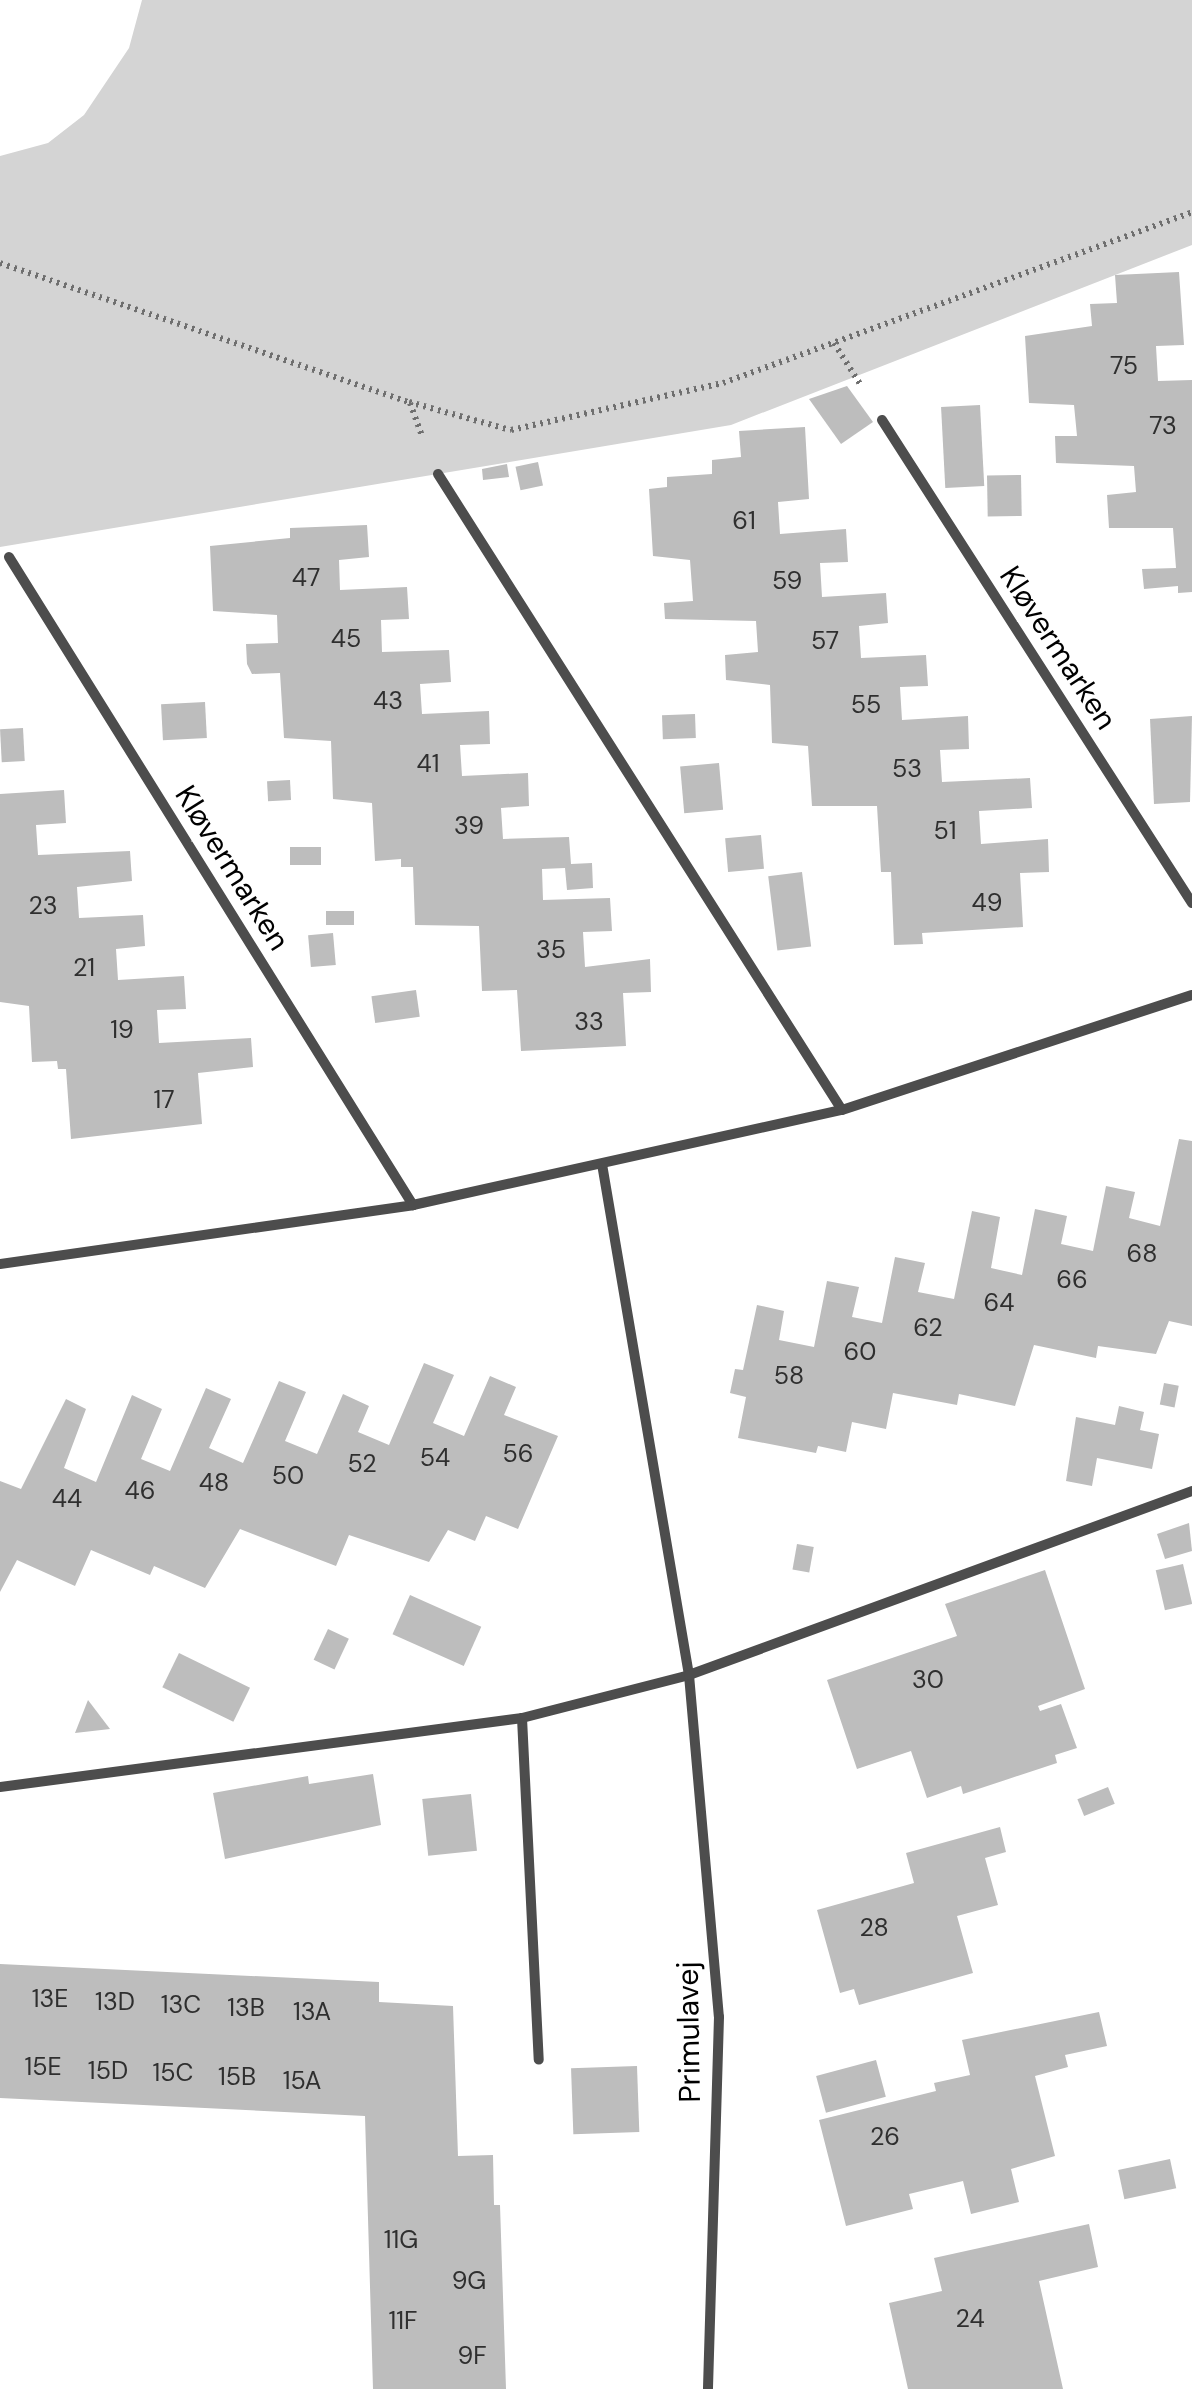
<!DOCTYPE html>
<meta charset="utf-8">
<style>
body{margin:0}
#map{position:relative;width:1192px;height:2389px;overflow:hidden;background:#fff;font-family:"DM Sans",sans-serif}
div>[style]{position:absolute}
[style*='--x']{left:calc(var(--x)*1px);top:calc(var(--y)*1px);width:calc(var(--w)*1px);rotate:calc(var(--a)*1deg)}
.green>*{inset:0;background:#d4d4d4}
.building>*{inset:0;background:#bdbdbd;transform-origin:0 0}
.path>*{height:6px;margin-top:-3px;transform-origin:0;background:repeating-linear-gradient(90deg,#6f6f6f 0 2.5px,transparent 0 7.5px)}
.minor>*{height:10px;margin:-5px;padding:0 5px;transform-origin:5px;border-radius:5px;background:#4d4d4d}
span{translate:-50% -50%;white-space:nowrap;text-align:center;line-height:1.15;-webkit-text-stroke:9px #fff;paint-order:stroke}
.number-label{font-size:25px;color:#2f2f2f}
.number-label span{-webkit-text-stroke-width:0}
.street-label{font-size:30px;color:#000}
</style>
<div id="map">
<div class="green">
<div style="clip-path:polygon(142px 0,1192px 0,1192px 245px,731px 425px,0 547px,0 156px,48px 143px,84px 115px,129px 48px)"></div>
</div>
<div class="building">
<div style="clip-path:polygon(1179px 272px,1184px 345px,1156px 346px,1158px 381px,1192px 380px,1192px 592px,1178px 593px,1178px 586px,1144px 589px,1142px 569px,1176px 568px,1173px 528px,1109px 528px,1107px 495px,1136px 492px,1134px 466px,1056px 463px,1055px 436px,1077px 436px,1074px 405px,1029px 403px,1025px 336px,1092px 326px,1090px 304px,1117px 303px,1115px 275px)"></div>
<div style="clip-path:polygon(847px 386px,873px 422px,841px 444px,809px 399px)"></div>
<div style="left:980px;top:405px;width:81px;height:39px;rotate:87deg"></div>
<div style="clip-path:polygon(805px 427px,809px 499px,778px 502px,780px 534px,846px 529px,848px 562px,820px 563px,822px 597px,886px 593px,888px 623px,859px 626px,861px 658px,926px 655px,928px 686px,900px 687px,902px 720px,968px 716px,969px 749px,940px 750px,942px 782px,1030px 778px,1032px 808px,979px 811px,981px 844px,1048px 839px,1049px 872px,1020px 873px,1023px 927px,922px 933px,923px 944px,894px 945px,891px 872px,881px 872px,877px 806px,812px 806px,808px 746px,772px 743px,770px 685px,726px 680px,725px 655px,758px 652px,756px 621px,665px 619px,664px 603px,693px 601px,690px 560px,653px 556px,649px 489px,667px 487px,667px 477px,712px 474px,712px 460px,741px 457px,739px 431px)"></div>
<div style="left:538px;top:462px;width:24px;height:23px;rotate:78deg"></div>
<div style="clip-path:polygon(507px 464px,509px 477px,483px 480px,482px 469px)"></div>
<div style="left:1021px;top:475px;width:41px;height:34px;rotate:89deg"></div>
<div style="clip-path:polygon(367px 525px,369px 557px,339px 560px,340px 590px,407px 587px,409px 619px,381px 620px,382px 652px,449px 650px,451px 682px,420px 684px,422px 714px,489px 711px,490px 744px,460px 745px,462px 776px,528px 773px,529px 806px,501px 808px,503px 839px,569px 837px,571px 864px,592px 863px,593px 888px,567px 890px,565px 868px,542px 869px,543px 900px,610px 898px,612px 931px,583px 932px,585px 967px,650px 959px,651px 992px,623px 993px,626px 1046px,521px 1051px,517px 990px,482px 991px,479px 926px,415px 925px,413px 867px,401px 867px,401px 859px,375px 861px,372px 803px,333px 799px,331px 741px,284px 738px,280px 673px,252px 674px,247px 664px,246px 644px,278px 643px,277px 615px,213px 611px,210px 546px,290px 538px,290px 528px)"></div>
<div style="left:205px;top:702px;width:36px;height:44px;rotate:87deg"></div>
<div style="left:695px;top:714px;width:24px;height:33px;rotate:88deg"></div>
<div style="clip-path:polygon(1192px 716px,1190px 802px,1154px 804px,1150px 719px)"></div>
<div style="left:23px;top:728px;width:33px;height:23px;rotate:87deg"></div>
<div style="left:719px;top:763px;width:47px;height:39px;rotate:85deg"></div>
<div style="left:290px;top:780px;width:20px;height:23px;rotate:87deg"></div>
<div style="clip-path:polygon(64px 790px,66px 823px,36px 825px,38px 855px,130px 851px,132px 881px,77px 887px,79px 918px,143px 915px,145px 946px,116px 949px,118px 980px,184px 976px,186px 1009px,157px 1010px,159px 1043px,251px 1038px,253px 1067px,198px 1073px,202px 1124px,71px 1139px,66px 1069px,58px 1069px,57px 1061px,32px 1062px,29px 1006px,0 1002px,0 794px)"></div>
<div style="left:761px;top:835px;width:34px;height:36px;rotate:85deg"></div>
<div style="left:290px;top:847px;width:31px;height:18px"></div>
<div style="left:802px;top:872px;width:75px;height:34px;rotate:83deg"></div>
<div style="left:326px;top:911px;width:28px;height:14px"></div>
<div style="left:333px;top:933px;width:32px;height:25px;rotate:85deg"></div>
<div style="left:416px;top:990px;width:27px;height:45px;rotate:82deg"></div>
<div style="clip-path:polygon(1179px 1139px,1192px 1141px,1192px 1326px,1169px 1321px,1156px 1354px,1098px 1346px,1096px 1358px,1034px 1345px,1015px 1406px,959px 1394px,957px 1405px,893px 1393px,886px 1429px,852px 1422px,846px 1452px,818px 1446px,816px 1453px,738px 1438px,746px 1397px,730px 1393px,735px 1369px,743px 1370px,757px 1305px,784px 1311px,779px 1340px,814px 1347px,827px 1281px,859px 1287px,852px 1317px,882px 1323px,895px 1257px,925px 1263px,918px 1292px,954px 1299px,972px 1211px,1000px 1217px,991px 1268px,1022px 1275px,1035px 1209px,1067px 1216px,1061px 1244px,1093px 1251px,1106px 1186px,1135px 1192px,1129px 1218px,1160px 1226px)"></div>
<div style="clip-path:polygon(424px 1363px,454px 1375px,433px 1423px,464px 1436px,490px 1376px,516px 1387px,504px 1415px,558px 1436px,518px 1529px,486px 1516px,475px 1541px,448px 1530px,429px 1562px,349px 1535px,336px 1566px,240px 1529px,205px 1588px,154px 1566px,150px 1575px,91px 1550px,75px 1586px,17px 1560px,0 1592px,0 1481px,21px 1489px,66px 1399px,86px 1409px,64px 1468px,96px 1482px,132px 1395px,162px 1409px,141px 1459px,170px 1471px,206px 1388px,231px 1399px,209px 1448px,243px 1463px,279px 1381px,306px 1392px,285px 1441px,317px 1454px,343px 1394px,369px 1406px,358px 1432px,389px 1445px)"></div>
<div style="left:1164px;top:1383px;width:15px;height:22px;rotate:11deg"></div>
<div style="clip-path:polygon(1119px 1406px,1144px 1412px,1140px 1430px,1159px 1434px,1152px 1469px,1097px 1458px,1092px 1486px,1066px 1481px,1076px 1417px,1115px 1425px)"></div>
<div style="clip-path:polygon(1189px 1523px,1192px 1551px,1165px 1559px,1157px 1534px)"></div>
<div style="left:797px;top:1544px;width:17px;height:26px;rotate:10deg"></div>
<div style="left:1183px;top:1564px;width:41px;height:28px;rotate:77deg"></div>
<div style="clip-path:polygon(1045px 1570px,1085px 1689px,1038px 1706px,1040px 1711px,1061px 1704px,1077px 1748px,1055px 1755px,1057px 1763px,963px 1794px,961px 1786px,927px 1798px,911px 1751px,857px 1769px,827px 1680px,957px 1636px,945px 1604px)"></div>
<div style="left:410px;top:1595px;width:78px;height:43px;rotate:24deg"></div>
<div style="left:328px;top:1629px;width:23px;height:34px;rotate:25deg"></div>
<div style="left:179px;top:1653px;width:79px;height:38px;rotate:26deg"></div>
<div style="clip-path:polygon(88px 1700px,110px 1729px,75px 1733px)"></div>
<div style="clip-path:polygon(373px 1774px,381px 1825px,225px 1859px,213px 1793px,308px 1776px,309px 1784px)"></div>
<div style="left:1108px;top:1787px;width:18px;height:33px;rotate:68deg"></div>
<div style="left:471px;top:1794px;width:57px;height:49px;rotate:84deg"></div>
<div style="clip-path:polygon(1000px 1827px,1006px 1852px,985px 1858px,998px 1905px,957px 1916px,973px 1973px,859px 2005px,854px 1989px,840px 1993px,817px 1910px,914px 1883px,906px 1853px)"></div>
<div style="clip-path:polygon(0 1964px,379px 1982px,379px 2002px,453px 2006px,458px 2156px,493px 2155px,494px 2205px,500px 2205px,506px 2389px,373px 2389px,365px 2116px,0 2098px)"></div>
<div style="clip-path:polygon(1099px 2012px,1107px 2046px,1065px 2055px,1068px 2067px,1035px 2076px,1055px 2156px,1011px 2169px,1019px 2202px,971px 2214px,963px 2181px,909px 2194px,913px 2209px,846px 2226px,819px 2120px,936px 2091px,934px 2083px,970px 2075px,962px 2040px)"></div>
<div style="left:876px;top:2060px;width:38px;height:62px;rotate:75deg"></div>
<div style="left:637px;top:2066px;width:66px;height:66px;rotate:88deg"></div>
<div style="left:1170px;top:2159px;width:30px;height:53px;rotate:78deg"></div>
<div style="clip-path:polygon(1089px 2224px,1098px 2267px,1039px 2281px,1063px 2389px,908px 2389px,889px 2303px,942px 2291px,934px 2258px)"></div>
</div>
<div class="path">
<div style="--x:0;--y:263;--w:432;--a:18.8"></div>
<div style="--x:409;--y:402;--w:106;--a:15.4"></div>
<div style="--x:511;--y:430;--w:217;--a:-12.5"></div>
<div style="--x:723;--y:383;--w:499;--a:-20"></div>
<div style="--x:834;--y:343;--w:49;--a:57.6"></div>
<div style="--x:410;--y:403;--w:37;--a:70"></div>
</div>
<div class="minor">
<div style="--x:882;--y:420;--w:574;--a:57.31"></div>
<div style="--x:438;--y:474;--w:753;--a:57.58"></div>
<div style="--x:9;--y:557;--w:764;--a:58.06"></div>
<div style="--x:602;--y:1164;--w:518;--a:80.34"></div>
<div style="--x:689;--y:1675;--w:343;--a:85"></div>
<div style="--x:719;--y:2017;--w:372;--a:91.7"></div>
<div style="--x:0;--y:1264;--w:417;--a:-8.1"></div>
<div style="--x:413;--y:1205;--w:439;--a:-12.5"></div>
<div style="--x:842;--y:1110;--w:368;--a:-18.2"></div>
<div style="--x:522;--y:1718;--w:342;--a:87.2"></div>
<div style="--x:0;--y:1787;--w:527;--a:-7.53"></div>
<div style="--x:522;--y:1718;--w:172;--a:-14.4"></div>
<div style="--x:689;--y:1675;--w:536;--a:-20.09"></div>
</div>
<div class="number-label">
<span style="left:1124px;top:366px">75</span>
<span style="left:1163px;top:426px">73</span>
<span style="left:744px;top:521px">61</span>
<span style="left:306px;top:578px">47</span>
<span style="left:787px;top:581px">59</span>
<span style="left:346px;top:639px">45</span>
<span style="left:825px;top:641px">57</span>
<span style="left:388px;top:701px">43</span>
<span style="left:866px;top:705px">55</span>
<span style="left:428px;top:764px">41</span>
<span style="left:907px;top:769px">53</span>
<span style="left:469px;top:826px">39</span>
<span style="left:945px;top:831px">51</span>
<span style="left:987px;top:903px">49</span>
<span style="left:43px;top:906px">23</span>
<span style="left:551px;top:950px">35</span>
<span style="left:84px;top:968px">21</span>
<span style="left:589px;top:1022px">33</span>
<span style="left:122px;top:1030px">19</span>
<span style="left:164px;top:1100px">17</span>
<span style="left:1142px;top:1254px">68</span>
<span style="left:1072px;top:1280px">66</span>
<span style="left:999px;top:1303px">64</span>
<span style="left:928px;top:1328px">62</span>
<span style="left:860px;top:1352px">60</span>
<span style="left:789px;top:1376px">58</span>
<span style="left:518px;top:1454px">56</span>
<span style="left:435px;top:1458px">54</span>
<span style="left:362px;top:1464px">52</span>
<span style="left:288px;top:1476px">50</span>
<span style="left:214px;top:1483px">48</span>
<span style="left:140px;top:1491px">46</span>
<span style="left:67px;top:1499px">44</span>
<span style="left:928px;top:1680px">30</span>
<span style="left:874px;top:1928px">28</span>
<span style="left:50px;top:1999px">13E</span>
<span style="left:115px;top:2002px">13D</span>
<span style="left:181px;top:2005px">13C</span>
<span style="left:246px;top:2008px">13B</span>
<span style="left:312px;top:2012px">13A</span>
<span style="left:43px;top:2067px">15E</span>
<span style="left:108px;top:2071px">15D</span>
<span style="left:173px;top:2073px">15C</span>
<span style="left:237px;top:2077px">15B</span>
<span style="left:302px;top:2081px">15A</span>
<span style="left:885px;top:2137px">26</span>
<span style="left:401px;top:2240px">11G</span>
<span style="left:469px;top:2281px">9G</span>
<span style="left:970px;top:2319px">24</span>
<span style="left:403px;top:2321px">11F</span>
<span style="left:472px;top:2356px">9F</span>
</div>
<div class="street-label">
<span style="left:1058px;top:648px;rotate:57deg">Kløvermarken</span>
<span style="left:232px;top:868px;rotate:58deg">Kløvermarken</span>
<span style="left:689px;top:2032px;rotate:-91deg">Primulavej</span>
</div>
</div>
